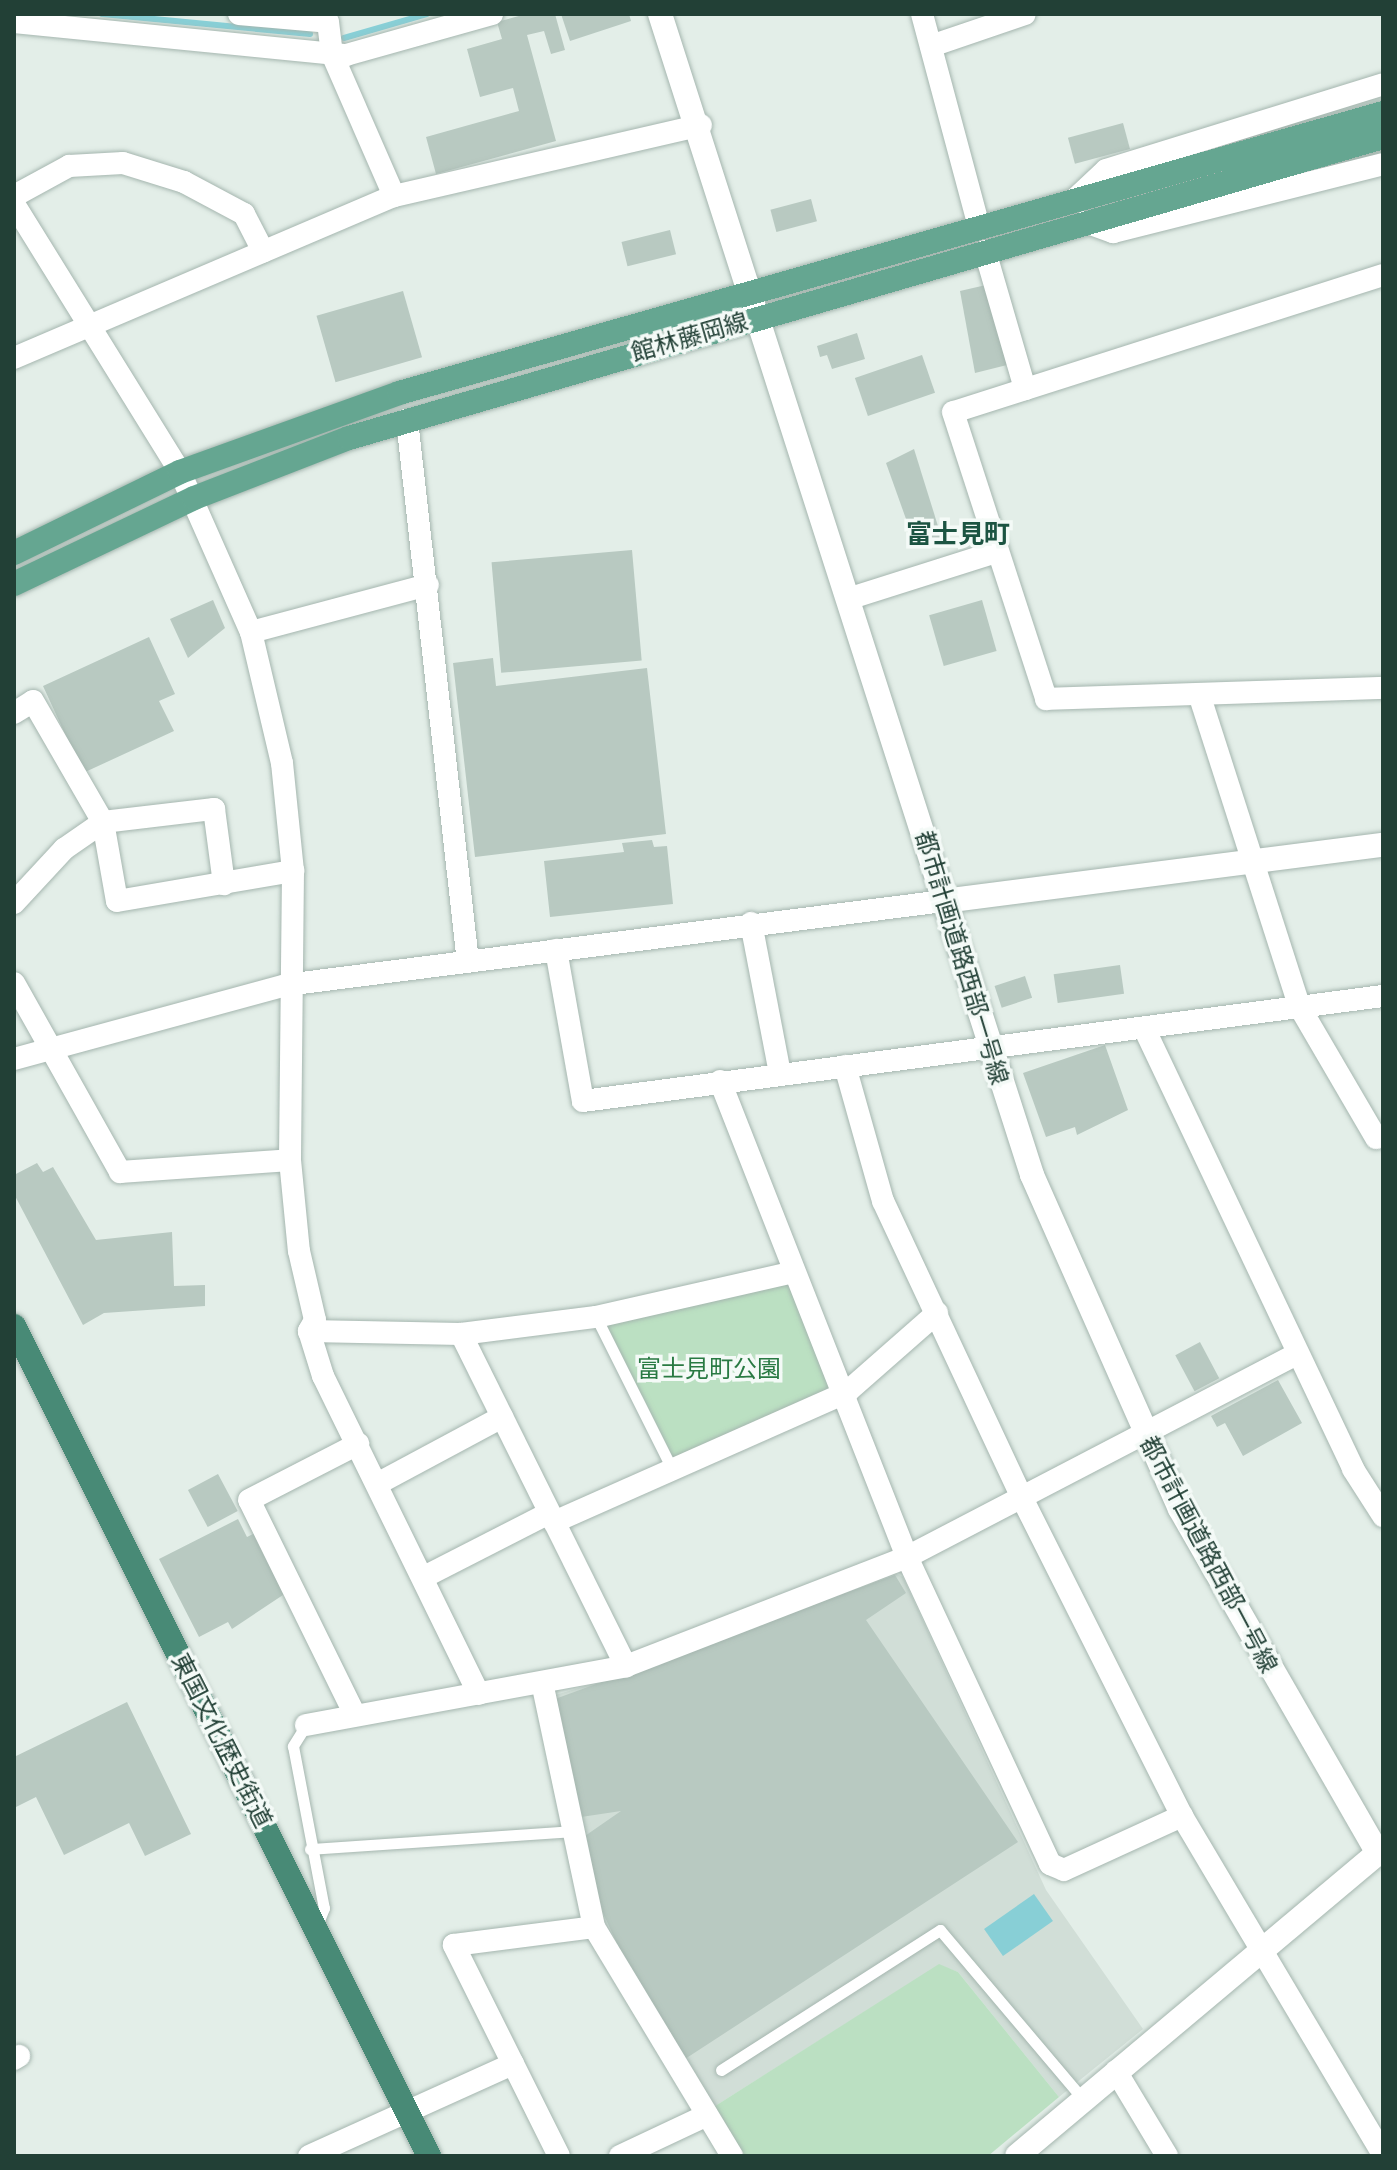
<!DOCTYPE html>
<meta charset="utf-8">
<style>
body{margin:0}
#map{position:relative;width:1397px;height:2170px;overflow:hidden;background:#e3eee8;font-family:"DejaVu Sans","Noto Sans JP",sans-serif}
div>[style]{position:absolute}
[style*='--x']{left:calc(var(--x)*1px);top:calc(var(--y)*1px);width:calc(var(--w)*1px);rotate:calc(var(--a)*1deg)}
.built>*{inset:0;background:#d1ded7}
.green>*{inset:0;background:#bbe0c2}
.water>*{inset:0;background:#88cfd6;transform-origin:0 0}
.stream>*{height:6px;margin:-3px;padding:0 3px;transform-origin:3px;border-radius:3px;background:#88cfd6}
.building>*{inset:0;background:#b8c9c1;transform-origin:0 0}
.roads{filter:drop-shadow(0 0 2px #a5b6af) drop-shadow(0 0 2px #a5b6af)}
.service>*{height:11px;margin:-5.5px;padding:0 5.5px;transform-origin:5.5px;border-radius:5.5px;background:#fff}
.minor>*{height:22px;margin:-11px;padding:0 11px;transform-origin:11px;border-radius:11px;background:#fff}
.tertiary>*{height:24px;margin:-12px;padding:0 12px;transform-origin:12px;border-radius:12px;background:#fff}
.primary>*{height:24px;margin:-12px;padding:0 12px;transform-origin:12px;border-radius:12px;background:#65a691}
.trunk>*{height:24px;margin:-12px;padding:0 12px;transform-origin:12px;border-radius:12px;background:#488a76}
span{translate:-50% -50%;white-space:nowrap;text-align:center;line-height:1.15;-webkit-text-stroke:7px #f4faf7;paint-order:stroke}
.street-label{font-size:24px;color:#224036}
.park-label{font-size:24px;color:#297a43}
.neighbourhood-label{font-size:26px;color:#1c5442;font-weight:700}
.frame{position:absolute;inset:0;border:16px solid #224036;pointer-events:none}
</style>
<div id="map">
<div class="built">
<div style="clip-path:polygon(893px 1572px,903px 1577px,1046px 1890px,1143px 2029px,1059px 2097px,958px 1972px,939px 1965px,712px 2108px,630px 1979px,601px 1913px,552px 1696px,652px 1666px)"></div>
</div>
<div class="green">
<div style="clip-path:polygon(789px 1273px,847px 1392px,672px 1469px,596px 1317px)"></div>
<div style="clip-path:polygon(939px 1964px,958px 1972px,1059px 2097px,988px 2156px,741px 2156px,712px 2108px)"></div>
</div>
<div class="water">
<div style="left:1034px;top:1894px;width:33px;height:61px;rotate:55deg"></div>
</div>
<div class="stream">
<div style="--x:102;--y:14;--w:209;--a:5.5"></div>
<div style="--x:344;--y:38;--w:86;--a:-16.1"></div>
</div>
<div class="building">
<div style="clip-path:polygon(526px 14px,555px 14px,565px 50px,551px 54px,544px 31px,527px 35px,556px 141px,436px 174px,426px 137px,519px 111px,513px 88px,480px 97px,467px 49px,502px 39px,497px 22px)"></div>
<div style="clip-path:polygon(561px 14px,629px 14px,631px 21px,570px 41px)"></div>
<div style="left:1123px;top:123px;width:27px;height:57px;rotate:75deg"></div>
<div style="left:811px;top:199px;width:23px;height:42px;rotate:75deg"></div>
<div style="left:670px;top:230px;width:25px;height:50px;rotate:76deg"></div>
<div style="clip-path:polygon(986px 285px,1007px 365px,975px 373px,960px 291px)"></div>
<div style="left:403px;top:291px;width:69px;height:90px;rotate:74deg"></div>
<div style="clip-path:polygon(857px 333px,865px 359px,832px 369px,827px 355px,820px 357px,817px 346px)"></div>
<div style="left:922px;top:355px;width:40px;height:71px;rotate:71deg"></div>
<div style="clip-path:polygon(914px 449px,942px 539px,916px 547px,886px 463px)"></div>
<div style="left:632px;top:550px;width:111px;height:141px;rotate:85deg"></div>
<div style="clip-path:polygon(213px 600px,225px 628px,188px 658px,170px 619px)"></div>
<div style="left:982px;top:600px;width:53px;height:55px;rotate:74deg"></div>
<div style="clip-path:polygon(149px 637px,175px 694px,159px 701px,174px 731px,83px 773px,43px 686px)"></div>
<div style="clip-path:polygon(493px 658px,496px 686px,647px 668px,666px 834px,475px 857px,453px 663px)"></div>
<div style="clip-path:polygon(652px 840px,654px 847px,667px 846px,673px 904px,550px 917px,544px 861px,624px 852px,622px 843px)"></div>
<div style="left:1120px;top:965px;width:29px;height:67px;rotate:82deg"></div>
<div style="left:1025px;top:976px;width:23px;height:32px;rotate:72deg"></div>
<div style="clip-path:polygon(1105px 1045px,1128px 1110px,1077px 1135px,1075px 1127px,1046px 1137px,1023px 1073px)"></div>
<div style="clip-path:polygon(37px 1163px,43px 1172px,53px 1167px,96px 1240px,172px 1232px,174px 1286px,205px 1285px,205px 1306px,104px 1313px,83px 1325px,14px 1194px,14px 1175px)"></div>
<div style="left:1200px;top:1342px;width:41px;height:28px;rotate:62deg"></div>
<div style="clip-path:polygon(1278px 1380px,1302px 1423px,1243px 1456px,1225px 1423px,1217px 1427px,1211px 1416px)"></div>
<div style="left:218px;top:1474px;width:42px;height:34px;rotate:62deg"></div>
<div style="clip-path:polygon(238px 1519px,247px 1537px,255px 1533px,286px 1593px,232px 1629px,228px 1622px,199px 1637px,159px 1559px)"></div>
<div style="clip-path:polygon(895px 1575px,906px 1593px,866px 1620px,1018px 1842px,685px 2059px,633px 1978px,603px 1913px,582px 1838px,621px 1811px,581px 1817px,555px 1699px)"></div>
<div style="clip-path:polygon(127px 1702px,191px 1834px,145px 1856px,129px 1823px,64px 1855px,36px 1797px,14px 1808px,14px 1757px)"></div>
</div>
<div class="roads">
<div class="service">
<div style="--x:596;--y:1317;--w:170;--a:63.4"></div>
<div style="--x:306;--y:1725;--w:25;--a:122"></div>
<div style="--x:293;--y:1746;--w:165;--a:79.2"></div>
<div style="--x:324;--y:1908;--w:18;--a:112"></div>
<div style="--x:310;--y:1849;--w:263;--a:-3.9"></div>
<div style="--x:721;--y:2070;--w:260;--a:-32.6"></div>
<div style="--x:940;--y:1930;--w:221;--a:49.8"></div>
</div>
<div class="minor">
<div style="--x:239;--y:14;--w:89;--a:5.1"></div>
<div style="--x:328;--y:22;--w:32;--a:83"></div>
<div style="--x:332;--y:54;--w:155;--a:66.4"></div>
<div style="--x:922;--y:14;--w:220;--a:75"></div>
<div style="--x:14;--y:22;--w:334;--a:5.7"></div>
<div style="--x:346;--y:55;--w:152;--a:-15.7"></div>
<div style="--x:931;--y:46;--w:99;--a:-18.8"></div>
<div style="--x:14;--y:196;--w:63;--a:-28.6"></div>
<div style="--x:69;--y:166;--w:54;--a:-3.2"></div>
<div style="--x:123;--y:163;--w:64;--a:17.3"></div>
<div style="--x:184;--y:182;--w:68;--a:28.1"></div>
<div style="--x:244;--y:214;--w:42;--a:62.8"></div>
<div style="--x:1073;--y:201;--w:45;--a:-43.2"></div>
<div style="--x:1106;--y:170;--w:290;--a:-17.2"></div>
<div style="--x:14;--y:204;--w:315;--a:58.2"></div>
<div style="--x:180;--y:472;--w:175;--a:66.1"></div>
<div style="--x:251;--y:632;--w:135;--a:76.7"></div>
<div style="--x:282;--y:763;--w:109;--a:84.2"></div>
<div style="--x:293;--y:871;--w:289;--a:90.6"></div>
<div style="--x:290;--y:1160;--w:91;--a:84.4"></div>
<div style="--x:299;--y:1251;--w:71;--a:76.9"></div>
<div style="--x:315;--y:1320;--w:13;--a:119"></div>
<div style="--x:309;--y:1331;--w:47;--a:72.7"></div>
<div style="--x:323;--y:1376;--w:354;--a:63.9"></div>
<div style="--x:1085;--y:222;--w:30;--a:20"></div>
<div style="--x:1113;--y:232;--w:278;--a:-14.1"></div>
<div style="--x:985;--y:251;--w:144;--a:73.8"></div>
<div style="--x:1383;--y:275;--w:451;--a:162.3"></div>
<div style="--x:953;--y:412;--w:302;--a:72"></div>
<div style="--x:1046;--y:699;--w:337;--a:-1.9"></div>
<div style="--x:14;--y:358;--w:413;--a:-23.1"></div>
<div style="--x:394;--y:196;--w:315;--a:-13"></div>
<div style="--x:407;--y:420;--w:545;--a:83.58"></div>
<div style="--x:848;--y:599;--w:155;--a:-17.6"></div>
<div style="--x:251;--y:632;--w:183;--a:-14.9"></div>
<div style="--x:1200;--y:697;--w:324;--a:72.2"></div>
<div style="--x:1299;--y:1006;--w:153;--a:59.7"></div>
<div style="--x:14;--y:713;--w:22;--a:-32"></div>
<div style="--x:33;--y:701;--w:140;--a:60"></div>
<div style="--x:103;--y:822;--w:80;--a:80"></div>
<div style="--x:117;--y:901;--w:179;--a:-9.7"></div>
<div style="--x:14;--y:903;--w:74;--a:-47.2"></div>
<div style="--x:64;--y:849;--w:47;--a:-34.7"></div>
<div style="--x:103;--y:822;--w:112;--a:-6.7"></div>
<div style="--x:214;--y:809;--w:76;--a:82.4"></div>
<div style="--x:751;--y:923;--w:154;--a:79.1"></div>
<div style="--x:556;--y:950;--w:153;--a:79.9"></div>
<div style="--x:583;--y:1101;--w:807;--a:-7.48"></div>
<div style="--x:14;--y:983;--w:217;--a:60.7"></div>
<div style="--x:120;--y:1172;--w:170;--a:-4"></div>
<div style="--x:1144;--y:1028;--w:488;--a:64.6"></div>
<div style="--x:1353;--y:1469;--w:56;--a:57.4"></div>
<div style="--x:14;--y:1059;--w:282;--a:-15.2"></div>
<div style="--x:286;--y:985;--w:663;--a:-7.28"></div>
<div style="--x:845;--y:1066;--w:140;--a:74.3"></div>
<div style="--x:883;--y:1201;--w:330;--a:64.9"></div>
<div style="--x:1023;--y:1500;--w:354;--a:63.3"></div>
<div style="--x:1182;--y:1816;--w:394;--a:59.3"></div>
<div style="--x:720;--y:1081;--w:511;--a:68.55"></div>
<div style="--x:907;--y:1557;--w:339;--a:65"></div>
<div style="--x:1050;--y:1864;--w:15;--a:23"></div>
<div style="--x:1064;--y:1870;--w:130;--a:-24.6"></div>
<div style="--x:309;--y:1331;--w:152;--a:1.1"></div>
<div style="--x:461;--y:1334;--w:136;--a:-7.2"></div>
<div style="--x:596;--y:1317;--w:198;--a:-12.8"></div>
<div style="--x:461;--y:1334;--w:371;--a:63.6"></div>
<div style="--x:377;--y:1484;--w:142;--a:-28.2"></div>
<div style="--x:554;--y:1522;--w:321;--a:-23.9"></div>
<div style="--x:847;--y:1392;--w:120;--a:-41.3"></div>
<div style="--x:424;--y:1577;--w:140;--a:-27.1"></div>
<div style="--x:543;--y:1687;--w:245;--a:78"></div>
<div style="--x:594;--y:1927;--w:267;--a:58.9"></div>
<div style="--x:354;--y:1713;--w:237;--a:-116.2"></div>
<div style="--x:249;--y:1500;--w:123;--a:-27.2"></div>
<div style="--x:306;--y:1725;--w:325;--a:-10.4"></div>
<div style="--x:626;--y:1666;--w:301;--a:-21.2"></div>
<div style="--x:907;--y:1557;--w:440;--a:-27.5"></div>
<div style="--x:14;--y:2059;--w:6;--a:-31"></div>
<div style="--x:1116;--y:2071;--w:99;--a:59"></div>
<div style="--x:309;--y:2156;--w:224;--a:-24.3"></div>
<div style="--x:559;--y:2156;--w:236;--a:-116.5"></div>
<div style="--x:454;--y:1945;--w:141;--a:-7.3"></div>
<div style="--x:620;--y:2156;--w:96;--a:-25.2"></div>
</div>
<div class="tertiary">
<div style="--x:660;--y:14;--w:1219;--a:72.23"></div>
<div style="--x:1032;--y:1175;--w:365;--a:66.1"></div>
<div style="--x:1180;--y:1509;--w:397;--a:60.1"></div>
<div style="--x:1378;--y:1853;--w:471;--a:140"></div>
<div style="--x:944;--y:901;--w:443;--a:-7.3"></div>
</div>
<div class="primary">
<div style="--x:14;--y:553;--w:185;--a:-26"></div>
<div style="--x:180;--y:472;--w:233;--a:-19.8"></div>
<div style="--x:399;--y:393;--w:1023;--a:-15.88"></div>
<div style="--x:14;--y:584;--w:199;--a:-25.5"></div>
<div style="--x:194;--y:498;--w:166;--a:-21.2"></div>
<div style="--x:349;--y:438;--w:1077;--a:-16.23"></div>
</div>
<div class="trunk">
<div style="--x:14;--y:1326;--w:928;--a:63.43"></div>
</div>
</div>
<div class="street-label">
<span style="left:690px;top:338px;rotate:-16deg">館林藤岡線</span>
<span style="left:961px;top:958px;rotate:73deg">都市計画道路西部一号線</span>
<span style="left:1208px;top:1555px;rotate:62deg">都市計画道路西部一号線</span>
<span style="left:221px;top:1741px;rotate:63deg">東国文化歴史街道</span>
</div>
<div class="park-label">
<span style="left:709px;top:1370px">富士見町公園</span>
</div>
<div class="neighbourhood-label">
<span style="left:958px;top:535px">富士見町</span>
</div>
<div class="frame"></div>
</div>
